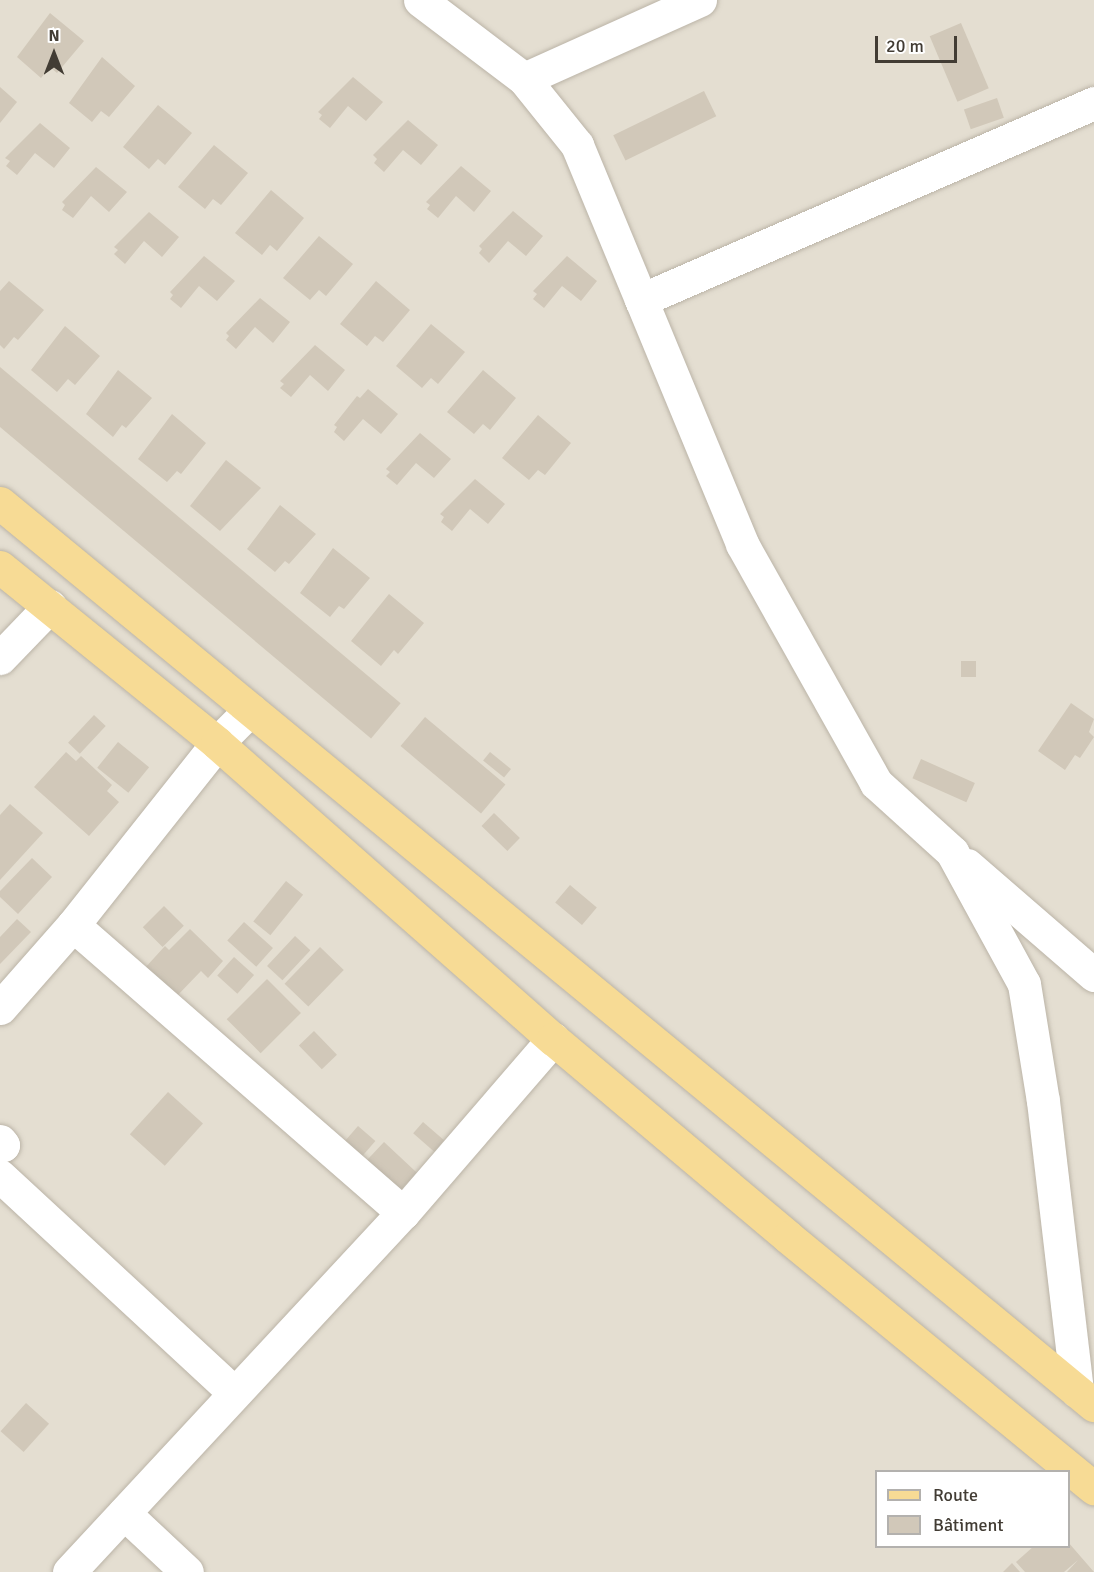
<!DOCTYPE html>
<meta charset="utf-8">
<style>
body{margin:0}
#map{position:relative;width:1094px;height:1572px;overflow:hidden;background:#f0ece3;font-family:Signika,sans-serif}
div>[style]{position:absolute}
[style*='--x']{left:calc(var(--x)*1px);top:calc(var(--y)*1px);width:calc(var(--w)*1px);rotate:calc(var(--a)*1deg)}
.residential>*{inset:0;background:#e4ded1}
.building>*{inset:0;background:#d1c8b9;transform-origin:0 0}
.roads{filter:drop-shadow(0 0 2px #bbb4a7) drop-shadow(0 0 2px #bbb4a7)}
.minor>*{height:33px;margin:-16.5px;padding:0 16.5px;transform-origin:16.5px;border-radius:16.5px;background:#fff}
.major>*{height:33px;margin:-16.5px;padding:0 16.5px;transform-origin:16.5px;border-radius:16.5px;background:#f7db95}
span{translate:-50% -50%;white-space:nowrap;text-align:center;line-height:1.15;-webkit-text-stroke:4.5px #fff;paint-order:stroke}
.legend{position:absolute;left:875px;top:1470px;width:195px;height:78px;box-sizing:border-box;background:#fff;border:2px solid #b3b1ae;margin:0;padding:8px 10px;list-style:none;font-size:18px;color:#423c34}
.legend li{display:flex;align-items:center;gap:12px;height:30px}
.legend b{width:30px;border:2px solid #b3b1ae}
.north{position:absolute;left:24px;top:24px;width:60px;height:60px;-webkit-text-stroke:4px #fff;paint-order:stroke;rotate:0deg;font-size:16px;font-weight:700;line-height:24px;text-align:center;color:#423c34}
.north::after{content:'';display:block;margin:auto;width:21px;height:27px;background:#423c34;clip-path:polygon(50% 0,100% 100%,50% 72%,0 100%)}
.scale{position:absolute;left:875px;top:36px;width:82px;height:27px;box-sizing:border-box;border:3px solid #423c34;border-top:0;padding-left:8px;font-size:18px;line-height:21px;white-space:nowrap;color:#423c34;-webkit-text-stroke:4px #fff;paint-order:stroke}
</style>
<div id="map">
<div class="residential">
<div style="clip-path:polygon(evenodd,0 0,1094px 0,1094px 1572px,0 1572px,0 0,876px 1472px,1068px 1472px,1068px 1546px,876px 1546px,876px 1472px)"></div>
</div>
<div class="building">
<div style="clip-path:polygon(50px 13px,84px 41px,57px 73px,50px 67px,41px 78px,17px 57px)"></div>
<div style="left:961px;top:23px;width:71px;height:34px;rotate:67deg"></div>
<div style="clip-path:polygon(102px 57px,135px 86px,109px 117px,101px 111px,92px 122px,69px 103px)"></div>
<div style="clip-path:polygon(353px 77px,383px 102px,366px 121px,348px 106px,330px 128px,319px 119px,322px 115px,318px 112px)"></div>
<div style="clip-path:polygon(0 87px,17px 102px,0 123px)"></div>
<div style="left:704px;top:91px;width:28px;height:101px;rotate:64deg"></div>
<div style="left:997px;top:98px;width:21px;height:35px;rotate:71deg"></div>
<div style="clip-path:polygon(158px 105px,192px 133px,165px 165px,158px 159px,149px 169px,123px 147px)"></div>
<div style="clip-path:polygon(408px 120px,438px 145px,421px 165px,403px 150px,384px 172px,374px 163px,377px 159px,373px 155px)"></div>
<div style="clip-path:polygon(40px 123px,70px 148px,54px 168px,35px 153px,17px 175px,6px 166px,10px 161px,5px 158px)"></div>
<div style="clip-path:polygon(214px 145px,248px 173px,221px 205px,213px 199px,205px 209px,178px 187px)"></div>
<div style="clip-path:polygon(461px 166px,491px 191px,474px 212px,456px 196px,438px 218px,427px 209px,430px 205px,426px 202px)"></div>
<div style="clip-path:polygon(96px 167px,127px 192px,109px 212px,91px 196px,73px 218px,62px 210px,65px 205px,62px 202px)"></div>
<div style="clip-path:polygon(271px 190px,304px 218px,277px 251px,270px 245px,262px 255px,235px 233px)"></div>
<div style="clip-path:polygon(513px 211px,543px 236px,526px 256px,508px 241px,489px 263px,479px 253px,482px 249px,479px 246px)"></div>
<div style="clip-path:polygon(149px 212px,179px 237px,162px 257px,144px 241px,125px 264px,114px 254px,118px 250px,114px 247px)"></div>
<div style="clip-path:polygon(319px 236px,353px 264px,326px 296px,319px 290px,310px 300px,283px 278px)"></div>
<div style="clip-path:polygon(204px 256px,235px 281px,217px 301px,199px 286px,181px 308px,170px 299px,173px 295px,170px 292px)"></div>
<div style="clip-path:polygon(567px 256px,597px 281px,581px 301px,562px 286px,544px 308px,533px 299px,537px 294px,533px 291px)"></div>
<div style="clip-path:polygon(9px 281px,44px 310px,18px 340px,14px 337px,4px 349px,0 345px,0 291px)"></div>
<div style="clip-path:polygon(376px 281px,410px 310px,383px 342px,375px 336px,367px 346px,340px 324px)"></div>
<div style="clip-path:polygon(260px 298px,290px 322px,273px 343px,255px 327px,236px 349px,226px 340px,229px 336px,226px 333px)"></div>
<div style="clip-path:polygon(431px 324px,465px 352px,438px 384px,431px 378px,422px 388px,396px 366px)"></div>
<div style="clip-path:polygon(65px 326px,100px 356px,75px 385px,68px 379px,57px 392px,31px 370px)"></div>
<div style="clip-path:polygon(315px 345px,345px 370px,328px 391px,310px 375px,291px 397px,280px 388px,284px 384px,280px 381px)"></div>
<div style="left:0;top:367px;width:523px;height:46px;rotate:40deg"></div>
<div style="clip-path:polygon(118px 370px,152px 398px,126px 428px,122px 425px,113px 437px,86px 414px)"></div>
<div style="clip-path:polygon(483px 370px,516px 398px,490px 430px,483px 424px,474px 434px,447px 412px)"></div>
<div style="clip-path:polygon(368px 389px,398px 414px,381px 434px,363px 419px,344px 441px,334px 432px,337px 427px,334px 425px,357px 396px,360px 398px)"></div>
<div style="clip-path:polygon(172px 414px,206px 443px,181px 474px,177px 471px,167px 482px,138px 459px)"></div>
<div style="clip-path:polygon(538px 415px,571px 443px,545px 475px,538px 470px,529px 480px,502px 458px)"></div>
<div style="clip-path:polygon(420px 433px,451px 459px,434px 478px,416px 463px,397px 485px,386px 476px,390px 472px,386px 469px)"></div>
<div style="clip-path:polygon(226px 460px,261px 488px,220px 531px,190px 506px)"></div>
<div style="clip-path:polygon(475px 479px,505px 504px,488px 524px,470px 509px,452px 531px,441px 522px,444px 517px,440px 514px)"></div>
<div style="clip-path:polygon(280px 505px,316px 534px,289px 564px,285px 561px,275px 572px,247px 549px)"></div>
<div style="clip-path:polygon(333px 548px,370px 578px,344px 609px,339px 606px,330px 617px,300px 593px)"></div>
<div style="clip-path:polygon(389px 594px,424px 623px,398px 654px,394px 650px,381px 666px,351px 641px)"></div>
<div style="left:961px;top:661px;width:15px;height:16px"></div>
<div style="clip-path:polygon(1071px 703px,1094px 719px,1089px 732px,1094px 737px,1080px 758px,1075px 755px,1065px 770px,1038px 751px)"></div>
<div style="left:94px;top:715px;width:16px;height:38px;rotate:43deg"></div>
<div style="left:425px;top:717px;width:105px;height:38px;rotate:40deg"></div>
<div style="left:118px;top:742px;width:40px;height:33px;rotate:39deg"></div>
<div style="clip-path:polygon(66px 752px,76px 761px,81px 756px,112px 785px,107px 791px,119px 802px,89px 836px,34px 787px)"></div>
<div style="left:490px;top:752px;width:27px;height:11px;rotate:39deg"></div>
<div style="left:921px;top:759px;width:59px;height:21px;rotate:24deg"></div>
<div style="clip-path:polygon(10px 804px,43px 833px,0 880px,0 815px)"></div>
<div style="left:494px;top:813px;width:36px;height:18px;rotate:44deg"></div>
<div style="clip-path:polygon(32px 858px,52px 877px,18px 914px,0 897px,0 891px)"></div>
<div style="left:286px;top:881px;width:22px;height:52px;rotate:39deg"></div>
<div style="left:570px;top:885px;width:35px;height:23px;rotate:40deg"></div>
<div style="left:164px;top:906px;width:28px;height:30px;rotate:45deg"></div>
<div style="clip-path:polygon(17px 919px,31px 932px,0 964px,0 937px)"></div>
<div style="left:244px;top:922px;width:39px;height:25px;rotate:42deg"></div>
<div style="clip-path:polygon(190px 929px,223px 961px,208px 978px,201px 971px,175px 998px,144px 969px,165px 946px,169px 950px)"></div>
<div style="left:295px;top:936px;width:21px;height:41px;rotate:43deg"></div>
<div style="left:320px;top:947px;width:33px;height:51px;rotate:44deg"></div>
<div style="left:234px;top:957px;width:27px;height:25px;rotate:42deg"></div>
<div style="left:267px;top:979px;width:48px;height:57px;rotate:45deg"></div>
<div style="left:314px;top:1031px;width:33px;height:21px;rotate:46deg"></div>
<div style="left:168px;top:1092px;width:47px;height:57px;rotate:42deg"></div>
<div style="left:423px;top:1122px;width:28px;height:15px;rotate:41deg"></div>
<div style="left:358px;top:1126px;width:23px;height:32px;rotate:41deg"></div>
<div style="left:384px;top:1142px;width:45px;height:35px;rotate:43deg"></div>
<div style="left:26px;top:1403px;width:31px;height:38px;rotate:42deg"></div>
<div style="clip-path:polygon(1068px 1542px,1094px 1572px,1067px 1572px,1078px 1560px,1064px 1572px,1025px 1572px,1016px 1562px,1034px 1546px,1068px 1546px)"></div>
<div style="clip-path:polygon(1012px 1563px,1020px 1572px,1003px 1572px)"></div>
</div>
<div class="roads">
<div class="minor">
<div style="--x:420;--y:0;--w:131;--a:37.2"></div>
<div style="--x:524;--y:79;--w:85;--a:51.2"></div>
<div style="--x:577;--y:145;--w:432;--a:67.5"></div>
<div style="--x:742;--y:544;--w:274;--a:60.7"></div>
<div style="--x:876;--y:783;--w:103;--a:42.2"></div>
<div style="--x:952;--y:852;--w:150;--a:61.4"></div>
<div style="--x:1024;--y:984;--w:119;--a:80.8"></div>
<div style="--x:1043;--y:1101;--w:292;--a:83.3"></div>
<div style="--x:524;--y:79;--w:193;--a:-24.2"></div>
<div style="--x:641;--y:300;--w:494;--a:-23.5"></div>
<div style="--x:0;--y:658;--w:72;--a:-46.1"></div>
<div style="--x:967;--y:865;--w:168;--a:40.9"></div>
<div style="--x:73;--y:925;--w:438;--a:41.1"></div>
<div style="--x:0;--y:1008;--w:111;--a:-48.7"></div>
<div style="--x:73;--y:925;--w:232;--a:-51.6"></div>
<div style="--x:217;--y:743;--w:47;--a:-45"></div>
<div style="--x:0;--y:1141;--w:5;--a:53"></div>
<div style="--x:3;--y:1145;--w:4;--a:-146"></div>
<div style="--x:0;--y:1176;--w:319;--a:42.8"></div>
<div style="--x:124;--y:1513;--w:86;--a:43.1"></div>
<div style="--x:69;--y:1572;--w:490;--a:-47.1"></div>
<div style="--x:403;--y:1213;--w:230;--a:-49.2"></div>
</div>
<div class="major">
<div style="--x:0;--y:503;--w:1418;--a:39.51"></div>
<div style="--x:0;--y:567;--w:279;--a:39"></div>
<div style="--x:217;--y:743;--w:448;--a:41.4"></div>
<div style="--x:553;--y:1039;--w:307;--a:40.1"></div>
<div style="--x:788;--y:1237;--w:396;--a:39.4"></div>
</div>
</div>
<ul class="legend">
<li><b style="height:8px;background:#f7db95"></b>Route</li>
<li><b style="height:16px;background:#d1c8b9"></b>Bâtiment</li>
</ul>
<div class="north">N</div>
<div class="scale">20 m</div>
</div>
